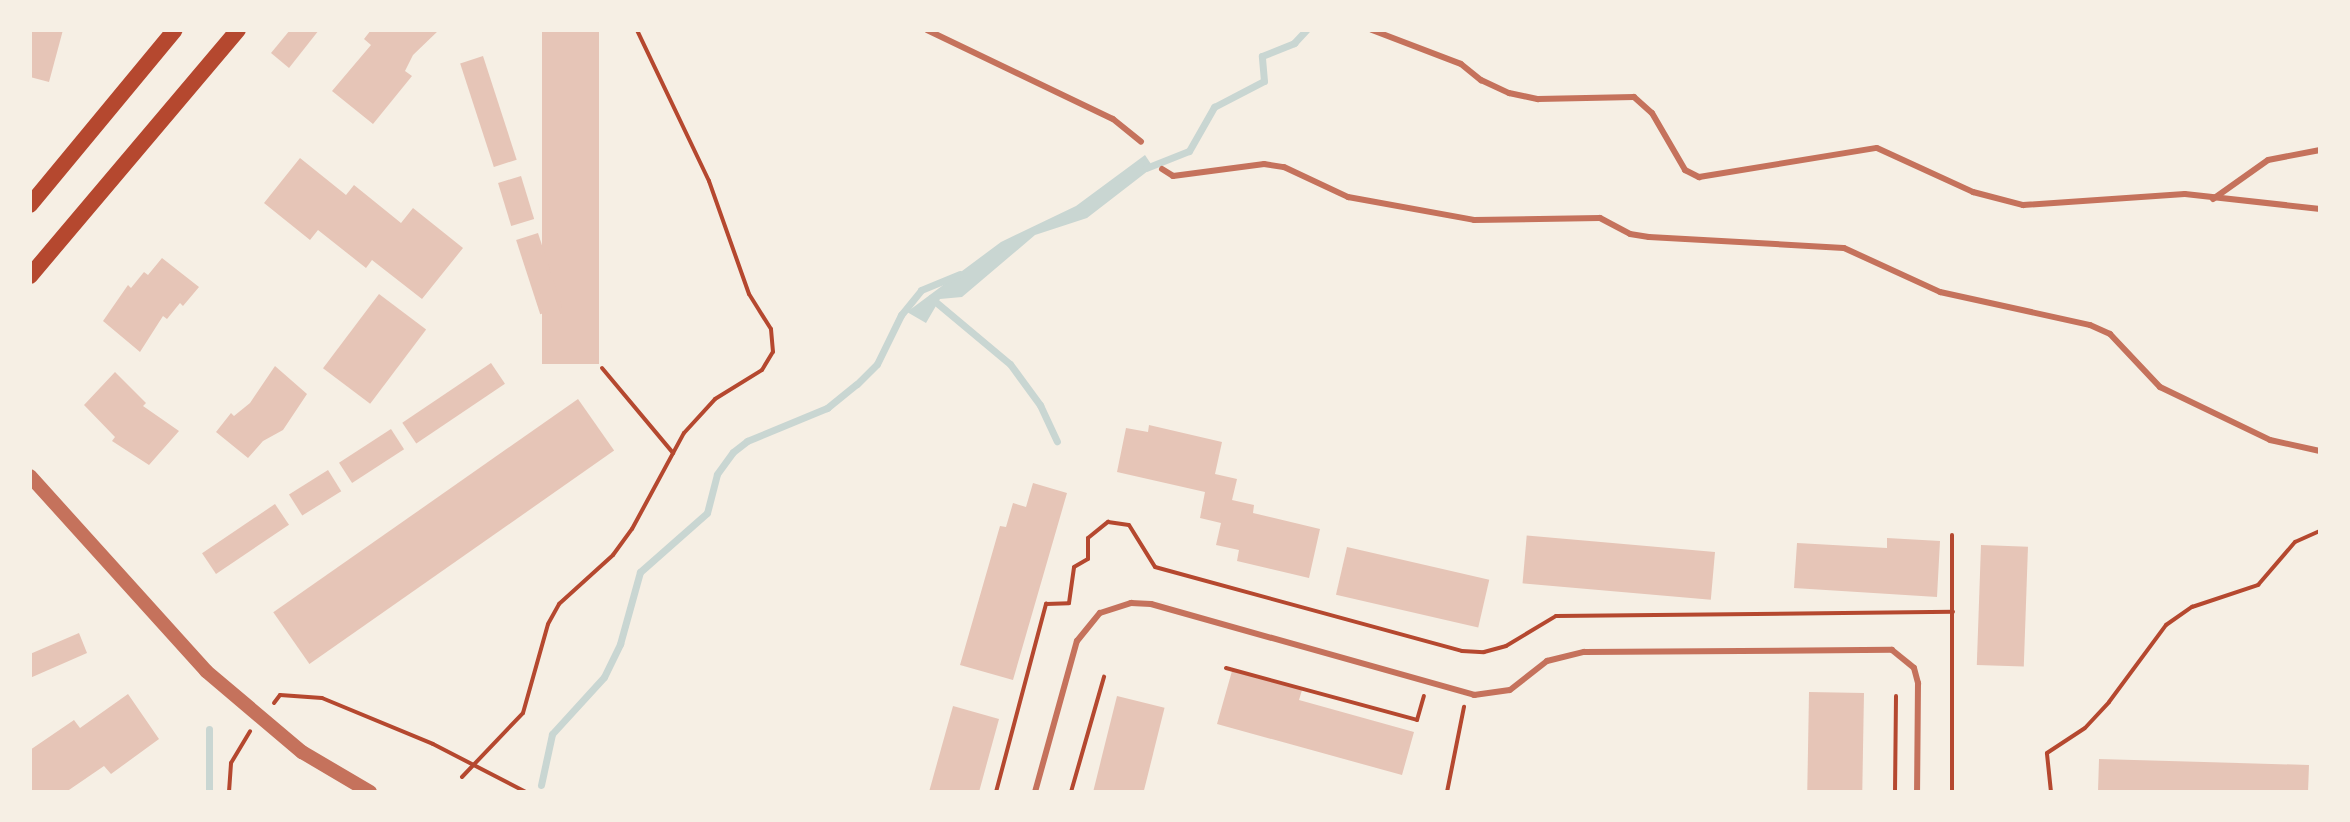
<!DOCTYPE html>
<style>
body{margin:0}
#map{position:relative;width:2350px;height:822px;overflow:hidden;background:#f6efe4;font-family:Figtree,sans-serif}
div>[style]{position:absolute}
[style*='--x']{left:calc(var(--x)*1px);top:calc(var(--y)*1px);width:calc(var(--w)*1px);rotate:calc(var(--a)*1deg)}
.water>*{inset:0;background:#c9d6d2}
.stream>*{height:7px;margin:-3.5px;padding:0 3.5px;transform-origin:3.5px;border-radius:3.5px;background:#c9d6d2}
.building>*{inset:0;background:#e6c5b7;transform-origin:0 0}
.path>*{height:4px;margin:-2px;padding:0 2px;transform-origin:2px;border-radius:2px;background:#b5482f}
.service>*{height:6px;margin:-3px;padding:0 3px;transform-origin:3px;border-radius:3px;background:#c5725c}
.tertiary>*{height:14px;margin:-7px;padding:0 7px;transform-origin:7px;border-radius:7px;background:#c5725c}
.secondary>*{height:16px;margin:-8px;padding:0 8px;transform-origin:8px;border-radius:8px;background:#b5482f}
span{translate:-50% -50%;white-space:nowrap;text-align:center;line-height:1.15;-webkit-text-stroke:7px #f6efe4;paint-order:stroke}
.frame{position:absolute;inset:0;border:32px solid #f6efe4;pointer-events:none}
</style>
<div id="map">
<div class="water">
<div style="clip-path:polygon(1145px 155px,1153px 167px,1087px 218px,1035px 235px,962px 297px,940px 299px,926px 323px,907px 312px,1001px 242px,1076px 206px)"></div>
</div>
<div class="stream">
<div style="--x:1146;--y:168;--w:46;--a:-21.6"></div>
<div style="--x:1189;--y:151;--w:51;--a:-60.4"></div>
<div style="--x:1214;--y:107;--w:56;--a:-27.5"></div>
<div style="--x:1264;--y:81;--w:25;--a:-95"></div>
<div style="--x:1262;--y:56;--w:35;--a:-22"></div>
<div style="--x:1294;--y:43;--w:18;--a:-47"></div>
<div style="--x:931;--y:298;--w:103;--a:39.9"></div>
<div style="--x:1010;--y:364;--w:51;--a:53.8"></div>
<div style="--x:1040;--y:405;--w:40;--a:65"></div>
<div style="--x:541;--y:785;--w:52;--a:-77.8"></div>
<div style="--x:552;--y:734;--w:77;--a:-47.6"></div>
<div style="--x:604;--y:677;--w:37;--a:-64"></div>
<div style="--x:620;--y:644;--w:75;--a:-74.5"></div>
<div style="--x:640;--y:572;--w:89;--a:-41.4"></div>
<div style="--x:707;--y:513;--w:40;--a:-75.6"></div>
<div style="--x:717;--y:474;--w:27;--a:-54"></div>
<div style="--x:733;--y:452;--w:18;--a:-38"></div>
<div style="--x:747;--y:441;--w:87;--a:-22.4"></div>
<div style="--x:827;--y:408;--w:38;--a:-39"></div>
<div style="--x:857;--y:384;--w:28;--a:-45"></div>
<div style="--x:877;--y:364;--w:55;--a:-63.9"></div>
<div style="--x:901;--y:315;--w:32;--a:-51"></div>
<div style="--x:921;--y:290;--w:42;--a:-22.3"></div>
<div style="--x:209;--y:792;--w:63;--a:-90"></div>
</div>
<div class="building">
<div style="clip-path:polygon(30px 30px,63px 30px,49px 82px,30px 77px)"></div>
<div style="clip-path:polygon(290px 30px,319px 30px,289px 68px,271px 53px)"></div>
<div style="clip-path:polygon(371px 30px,439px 30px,413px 55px,405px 71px,412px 76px,373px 124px,332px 91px,371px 45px,364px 39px)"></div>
<div style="left:542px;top:30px;width:57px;height:334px"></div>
<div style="left:483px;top:56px;width:109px;height:24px;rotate:72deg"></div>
<div style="clip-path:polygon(300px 158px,346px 195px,354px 185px,401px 223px,413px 208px,463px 248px,422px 299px,372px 260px,366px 268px,318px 230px,310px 240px,264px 203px)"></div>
<div style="left:521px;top:176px;width:45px;height:24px;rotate:73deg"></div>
<div style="left:538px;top:233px;width:78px;height:23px;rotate:72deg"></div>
<div style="clip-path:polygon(162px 258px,199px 287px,183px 306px,180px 303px,167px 319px,163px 316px,140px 352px,103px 321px,128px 285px,131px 288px,144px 272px,148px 275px)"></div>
<div style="left:379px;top:294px;width:59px;height:93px;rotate:37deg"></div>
<div style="left:491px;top:363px;width:25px;height:107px;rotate:56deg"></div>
<div style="clip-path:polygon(275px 366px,307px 394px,283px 430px,263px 441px,248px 458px,216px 432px,231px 413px,234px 416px,250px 403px)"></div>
<div style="clip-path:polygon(115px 372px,146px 403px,143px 406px,179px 431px,149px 465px,112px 441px,115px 437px,84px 405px)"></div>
<div style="left:578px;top:399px;width:63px;height:372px;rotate:55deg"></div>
<div style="clip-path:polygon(1149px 425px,1222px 442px,1215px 474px,1237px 479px,1232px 500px,1254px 505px,1253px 513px,1320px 529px,1309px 578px,1237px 561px,1239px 550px,1216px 545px,1221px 523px,1200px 518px,1205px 492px,1117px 472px,1126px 428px,1148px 432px)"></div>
<div style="left:391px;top:429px;width:24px;height:62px;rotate:57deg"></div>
<div style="left:328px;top:470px;width:25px;height:46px;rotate:58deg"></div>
<div style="clip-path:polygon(1033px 483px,1067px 493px,1013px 680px,960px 665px,1000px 526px,1006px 527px,1013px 503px,1026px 507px)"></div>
<div style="left:275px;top:504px;width:25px;height:88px;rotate:56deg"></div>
<div style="clip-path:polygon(1887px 538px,1940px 541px,1937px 597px,1794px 588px,1797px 543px,1887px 548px)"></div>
<div style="left:1981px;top:545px;width:47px;height:120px;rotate:2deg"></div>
<div style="left:1347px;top:547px;width:146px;height:49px;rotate:13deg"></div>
<div style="left:1715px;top:552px;width:48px;height:189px;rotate:95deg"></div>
<div style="clip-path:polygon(79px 633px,87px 653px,30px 678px,30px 654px)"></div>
<div style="clip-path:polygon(1232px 671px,1302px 690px,1299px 700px,1414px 732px,1402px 775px,1217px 724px)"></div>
<div style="left:1809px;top:692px;width:55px;height:100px;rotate:1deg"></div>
<div style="clip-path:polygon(128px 694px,159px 739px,111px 774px,104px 766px,66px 792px,30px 792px,30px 750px,74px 720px,80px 728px)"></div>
<div style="left:1117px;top:696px;width:49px;height:99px;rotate:14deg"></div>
<div style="clip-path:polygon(953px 706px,999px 719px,979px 792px,929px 792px)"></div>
<div style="clip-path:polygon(2099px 759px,2309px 765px,2308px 792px,2098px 792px)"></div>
</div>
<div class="path">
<div style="--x:602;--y:368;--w:111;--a:50.1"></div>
<div style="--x:1226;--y:668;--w:198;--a:15.2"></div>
<div style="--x:1417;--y:720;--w:25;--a:-74"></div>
<div style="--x:274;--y:703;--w:10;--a:-53"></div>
<div style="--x:280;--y:695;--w:42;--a:4.1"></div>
<div style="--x:322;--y:698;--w:120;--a:22.5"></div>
<div style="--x:433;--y:744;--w:105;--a:27.3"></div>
<div style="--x:462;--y:777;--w:88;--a:-46.4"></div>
<div style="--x:523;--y:713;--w:92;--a:-74.3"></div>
<div style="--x:548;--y:624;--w:23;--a:-61"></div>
<div style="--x:559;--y:604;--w:73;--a:-42.2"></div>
<div style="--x:613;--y:555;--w:32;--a:-54"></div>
<div style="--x:632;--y:529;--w:109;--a:-61.6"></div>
<div style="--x:684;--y:433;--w:46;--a:-47.6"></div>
<div style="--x:715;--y:399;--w:55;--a:-31.7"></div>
<div style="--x:762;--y:370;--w:21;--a:-59"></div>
<div style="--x:773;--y:352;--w:23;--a:-95"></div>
<div style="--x:771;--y:329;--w:41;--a:-122.2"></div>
<div style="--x:749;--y:294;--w:120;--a:-109.5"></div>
<div style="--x:709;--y:181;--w:167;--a:-115.5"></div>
<div style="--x:229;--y:792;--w:29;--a:-86"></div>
<div style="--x:231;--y:763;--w:37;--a:-59"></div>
<div style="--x:996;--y:792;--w:195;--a:-75.1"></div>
<div style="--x:1046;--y:604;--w:23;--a:-2"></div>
<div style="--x:1069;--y:603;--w:36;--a:-82"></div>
<div style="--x:1074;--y:567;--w:16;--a:-30"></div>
<div style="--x:1088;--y:559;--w:21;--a:-90"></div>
<div style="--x:1088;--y:538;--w:26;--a:-39"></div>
<div style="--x:1108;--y:522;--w:21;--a:8"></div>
<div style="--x:1129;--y:525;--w:49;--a:58.2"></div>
<div style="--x:1155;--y:567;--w:318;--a:15.3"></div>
<div style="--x:1462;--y:651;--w:22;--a:3"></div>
<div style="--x:1484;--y:652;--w:23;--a:-15"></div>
<div style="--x:1506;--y:646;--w:58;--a:-31"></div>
<div style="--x:1556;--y:616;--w:397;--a:-0.6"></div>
<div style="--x:1071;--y:792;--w:120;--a:-74"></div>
<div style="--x:1447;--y:792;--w:87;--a:-78.7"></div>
<div style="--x:1895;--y:792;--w:96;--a:-89.4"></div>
<div style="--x:1952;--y:792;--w:257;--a:-90"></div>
<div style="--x:2051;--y:792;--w:39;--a:-96"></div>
<div style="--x:2047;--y:753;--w:45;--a:-33.3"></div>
<div style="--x:2085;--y:728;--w:35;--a:-47"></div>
<div style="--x:2109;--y:702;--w:96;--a:-53.5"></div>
<div style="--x:2166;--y:625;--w:32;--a:-35"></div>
<div style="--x:2192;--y:607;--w:70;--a:-18.4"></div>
<div style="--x:2258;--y:585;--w:57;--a:-49.3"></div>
<div style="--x:2295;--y:542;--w:27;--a:-24"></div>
</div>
<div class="service">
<div style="--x:927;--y:30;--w:206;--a:25.6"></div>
<div style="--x:1113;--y:119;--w:36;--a:39"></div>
<div style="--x:1372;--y:30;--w:95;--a:20.9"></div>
<div style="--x:1461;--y:64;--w:26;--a:39"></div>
<div style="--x:1481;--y:80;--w:31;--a:25"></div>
<div style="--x:1509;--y:93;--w:30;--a:12"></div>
<div style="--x:1538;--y:99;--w:96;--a:-1.2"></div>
<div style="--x:1634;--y:97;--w:24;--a:42"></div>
<div style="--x:1652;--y:113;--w:66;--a:59.9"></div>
<div style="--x:1685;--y:170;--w:16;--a:27"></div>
<div style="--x:1699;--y:177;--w:180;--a:-9.3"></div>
<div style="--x:1877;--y:148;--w:106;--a:24.6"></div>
<div style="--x:1973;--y:192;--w:52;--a:14.6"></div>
<div style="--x:2023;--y:205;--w:162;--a:-3.9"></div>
<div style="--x:2185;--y:194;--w:136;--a:6.3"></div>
<div style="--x:1162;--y:169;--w:13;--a:32"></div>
<div style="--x:1173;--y:176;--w:92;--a:-7.5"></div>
<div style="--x:1264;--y:164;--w:20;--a:9"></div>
<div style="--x:1284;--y:167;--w:71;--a:25.1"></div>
<div style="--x:1348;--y:197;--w:128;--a:10.3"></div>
<div style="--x:1474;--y:220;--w:126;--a:-0.9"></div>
<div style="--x:1600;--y:218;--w:34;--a:28"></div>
<div style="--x:1630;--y:234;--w:19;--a:9"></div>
<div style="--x:1649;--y:237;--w:195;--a:3.2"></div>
<div style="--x:1844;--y:248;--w:106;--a:24.6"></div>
<div style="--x:1940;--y:292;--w:154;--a:12.4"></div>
<div style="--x:2090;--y:325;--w:22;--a:24"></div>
<div style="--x:2110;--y:334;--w:73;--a:46.7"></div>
<div style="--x:2160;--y:387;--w:122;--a:25.7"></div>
<div style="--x:2270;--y:440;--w:51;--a:12.4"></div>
<div style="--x:2213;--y:199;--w:67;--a:-35.3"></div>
<div style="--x:2268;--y:160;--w:53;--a:-10.9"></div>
<div style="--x:1035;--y:792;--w:157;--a:-74.5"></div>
<div style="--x:1077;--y:641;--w:36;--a:-51"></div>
<div style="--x:1100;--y:613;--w:33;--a:-18"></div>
<div style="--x:1131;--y:603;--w:20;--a:3"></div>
<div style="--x:1151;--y:604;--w:336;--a:15.7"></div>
<div style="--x:1474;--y:695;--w:36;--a:-8"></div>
<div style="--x:1510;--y:690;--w:47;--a:-38.1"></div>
<div style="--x:1547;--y:661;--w:38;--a:-14"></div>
<div style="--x:1584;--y:652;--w:308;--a:-0.4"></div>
<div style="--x:1892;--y:650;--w:28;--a:39"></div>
<div style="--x:1914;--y:668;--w:16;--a:75"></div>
<div style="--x:1918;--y:683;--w:109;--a:90.5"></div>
</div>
<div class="tertiary">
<div style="--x:30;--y:476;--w:263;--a:47.9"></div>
<div style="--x:206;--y:671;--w:126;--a:40.2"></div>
<div style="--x:302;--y:752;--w:79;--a:30.5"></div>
</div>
<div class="secondary">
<div style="--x:30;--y:205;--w:227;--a:-50.4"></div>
<div style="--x:30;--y:276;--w:322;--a:-49.8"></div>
</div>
<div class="frame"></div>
</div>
